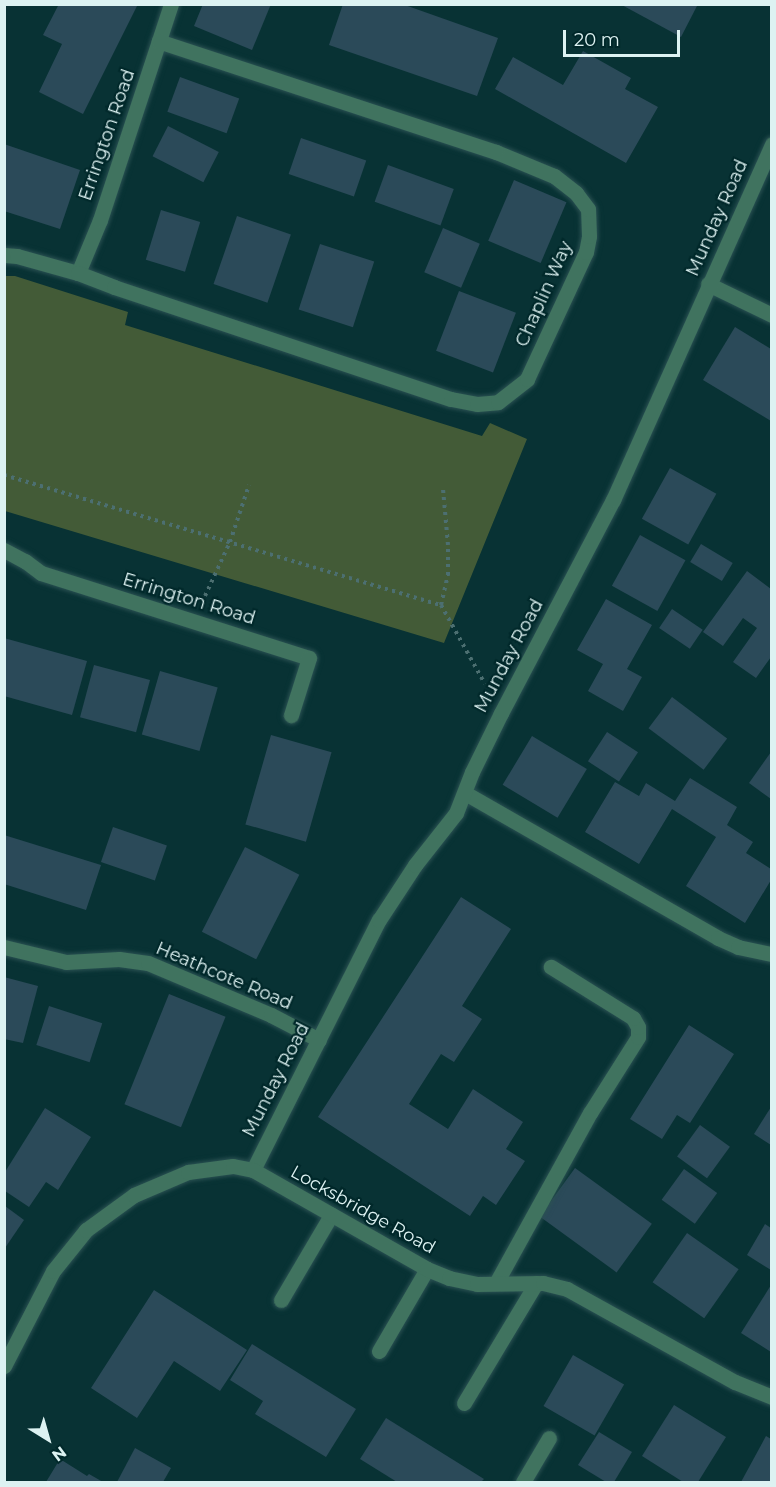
<!DOCTYPE html>
<style>
body{margin:0}
#map{position:relative;width:776px;height:1487px;overflow:hidden;background:#083234;font-family:Montserrat,sans-serif}
div>[style]{position:absolute}
[style*='--x']{left:calc(var(--x)*1px);top:calc(var(--y)*1px);width:calc(var(--w)*1px);rotate:calc(var(--a)*1deg)}
.green>*{inset:0;background:#435b37}
.building>*{inset:0;background:#2b4a59;transform-origin:0 0}
.path>*{height:4px;margin-top:-2px;transform-origin:0;background:repeating-linear-gradient(90deg,#4c6f71 0 3px,transparent 0 7.5px)}
.roads{filter:drop-shadow(0 0 2px #2a5152) drop-shadow(0 0 2px #2a5152)}
.lane>*{height:15px;margin:-7.5px;padding:0 7.5px;transform-origin:7.5px;border-radius:7.5px;background:#40735f}
.street>*{height:15px;margin:-7.5px;padding:0 7.5px;transform-origin:7.5px;border-radius:7.5px;background:#40735f}
span{translate:-50% -50%;white-space:nowrap;text-align:center;line-height:1.15;-webkit-text-stroke:4.5px #00282a;paint-order:stroke}
.street-label{font-size:18px;color:#ddf2f2}
.frame{position:absolute;inset:0;border:6px solid #ddf2f2;pointer-events:none}
.north{position:absolute;left:18px;top:1409px;width:60px;height:60px;-webkit-text-stroke:4px #00282a;paint-order:stroke;rotate:143deg;font-size:16px;font-weight:700;line-height:24px;text-align:center;color:#ddf2f2}
.north::after{content:'';display:block;margin:auto;width:21px;height:27px;background:#ddf2f2;clip-path:polygon(50% 0,100% 100%,50% 72%,0 100%)}
.scale{position:absolute;left:563px;top:30px;width:117px;height:27px;box-sizing:border-box;border:3px solid #ddf2f2;border-top:0;padding-left:8px;font-size:18px;line-height:21px;white-space:nowrap;color:#ddf2f2;-webkit-text-stroke:4px #00282a;paint-order:stroke}
</style>
<div id="map">
<div class="green">
<div style="clip-path:polygon(4px 276px,15px 276px,128px 312px,125px 325px,482px 436px,490px 423px,527px 439px,444px 643px,5px 511px)"></div>
</div>
<div class="building">
<div style="clip-path:polygon(59px 4px,138px 4px,83px 114px,39px 92px,62px 44px,43px 35px)"></div>
<div style="clip-path:polygon(203px 4px,271px 4px,252px 50px,194px 26px)"></div>
<div style="clip-path:polygon(343px 4px,402px 4px,498px 38px,477px 96px,329px 45px)"></div>
<div style="clip-path:polygon(620px 4px,698px 4px,681px 37px)"></div>
<div style="clip-path:polygon(583px 51px,631px 78px,625px 89px,658px 107px,626px 163px,495px 89px,513px 57px,563px 85px)"></div>
<div style="left:180px;top:77px;width:63px;height:37px;rotate:20deg"></div>
<div style="left:168px;top:126px;width:57px;height:34px;rotate:27deg"></div>
<div style="left:301px;top:138px;width:69px;height:38px;rotate:19deg"></div>
<div style="clip-path:polygon(4px 144px,80px 170px,60px 229px,4px 211px)"></div>
<div style="left:388px;top:165px;width:70px;height:39px;rotate:20deg"></div>
<div style="left:514px;top:180px;width:57px;height:66px;rotate:23deg"></div>
<div style="left:161px;top:210px;width:41px;height:52px;rotate:17deg"></div>
<div style="left:237px;top:216px;width:57px;height:72px;rotate:19deg"></div>
<div style="left:443px;top:228px;width:40px;height:48px;rotate:23deg"></div>
<div style="left:320px;top:244px;width:57px;height:69px;rotate:18deg"></div>
<div style="left:459px;top:291px;width:61px;height:64px;rotate:21deg"></div>
<div style="clip-path:polygon(735px 327px,771px 349px,771px 421px,703px 380px)"></div>
<div style="left:670px;top:468px;width:53px;height:58px;rotate:29deg"></div>
<div style="left:640px;top:535px;width:52px;height:58px;rotate:29deg"></div>
<div style="left:701px;top:544px;width:37px;height:21px;rotate:31deg"></div>
<div style="clip-path:polygon(747px 571px,771px 589px,771px 657px,756px 678px,733px 662px,757px 628px,743px 618px,723px 646px,703px 632px)"></div>
<div style="clip-path:polygon(606px 599px,652px 625px,627px 669px,642px 677px,623px 711px,588px 691px,603px 664px,577px 650px)"></div>
<div style="left:672px;top:609px;width:37px;height:23px;rotate:34deg"></div>
<div style="clip-path:polygon(4px 638px,87px 661px,72px 715px,4px 696px)"></div>
<div style="left:94px;top:665px;width:58px;height:54px;rotate:15deg"></div>
<div style="left:160px;top:671px;width:60px;height:66px;rotate:16deg"></div>
<div style="left:672px;top:697px;width:69px;height:39px;rotate:37deg"></div>
<div style="left:607px;top:732px;width:37px;height:35px;rotate:33deg"></div>
<div style="left:271px;top:735px;width:63px;height:93px;rotate:16deg"></div>
<div style="left:532px;top:736px;width:64px;height:57px;rotate:31deg"></div>
<div style="clip-path:polygon(771px 752px,771px 799px,749px 783px)"></div>
<div style="clip-path:polygon(690px 778px,737px 807px,727px 825px,753px 842px,746px 853px,771px 869px,771px 880px,745px 923px,686px 886px,716px 837px,672px 809px,639px 864px,585px 832px,615px 782px,639px 796px,646px 783px,675px 801px)"></div>
<div style="left:113px;top:827px;width:57px;height:37px;rotate:19deg"></div>
<div style="clip-path:polygon(4px 835px,101px 865px,86px 910px,4px 884px)"></div>
<div style="left:245px;top:847px;width:61px;height:95px;rotate:27deg"></div>
<div style="clip-path:polygon(461px 897px,511px 929px,462px 1006px,482px 1019px,454px 1062px,441px 1054px,409px 1104px,448px 1129px,473px 1089px,523px 1122px,506px 1149px,525px 1161px,496px 1205px,483px 1196px,470px 1216px,318px 1117px)"></div>
<div style="clip-path:polygon(4px 977px,38px 986px,23px 1043px,4px 1039px)"></div>
<div style="left:169px;top:994px;width:61px;height:119px;rotate:22deg"></div>
<div style="left:49px;top:1006px;width:56px;height:41px;rotate:18deg"></div>
<div style="clip-path:polygon(689px 1025px,734px 1054px,690px 1123px,677px 1115px,662px 1139px,630px 1119px)"></div>
<div style="clip-path:polygon(771px 1107px,771px 1145px,754px 1134px)"></div>
<div style="clip-path:polygon(45px 1108px,91px 1137px,58px 1190px,46px 1182px,29px 1207px,5px 1191px,5px 1172px)"></div>
<div style="left:700px;top:1125px;width:37px;height:39px;rotate:36deg"></div>
<div style="left:575px;top:1168px;width:95px;height:60px;rotate:36deg"></div>
<div style="left:684px;top:1169px;width:41px;height:38px;rotate:36deg"></div>
<div style="clip-path:polygon(5px 1206px,24px 1220px,5px 1248px)"></div>
<div style="clip-path:polygon(765px 1224px,771px 1228px,771px 1270px,747px 1255px)"></div>
<div style="left:687px;top:1233px;width:63px;height:60px;rotate:35deg"></div>
<div style="clip-path:polygon(771px 1285px,771px 1352px,741px 1333px)"></div>
<div style="clip-path:polygon(154px 1290px,247px 1350px,220px 1391px,174px 1361px,137px 1418px,91px 1388px)"></div>
<div style="clip-path:polygon(252px 1344px,356px 1409px,326px 1457px,255px 1414px,263px 1401px,230px 1380px)"></div>
<div style="left:573px;top:1355px;width:59px;height:59px;rotate:30deg"></div>
<div style="clip-path:polygon(674px 1405px,726px 1437px,698px 1482px,683px 1482px,642px 1456px)"></div>
<div style="clip-path:polygon(386px 1418px,484px 1479px,481px 1482px,397px 1482px,360px 1459px)"></div>
<div style="clip-path:polygon(599px 1432px,632px 1452px,614px 1482px,606px 1482px,578px 1465px)"></div>
<div style="clip-path:polygon(766px 1436px,771px 1439px,771px 1482px,741px 1482px)"></div>
<div style="clip-path:polygon(135px 1448px,171px 1468px,163px 1482px,117px 1482px)"></div>
<div style="clip-path:polygon(60px 1459px,87px 1476px,89px 1474px,103px 1482px,46px 1482px)"></div>
</div>
<div class="path">
<div style="--x:4;--y:475;--w:456;--a:16.6"></div>
<div style="--x:441;--y:605;--w:90;--a:60.9"></div>
<div style="--x:205;--y:596;--w:60;--a:-65.2"></div>
<div style="--x:230;--y:542;--w:60;--a:-71.6"></div>
<div style="--x:441;--y:605;--w:31;--a:-77"></div>
<div style="--x:448;--y:575;--w:30;--a:-90"></div>
<div style="--x:448;--y:545;--w:56;--a:-95.1"></div>
</div>
<div class="roads">
<div class="lane">
<div style="--x:708;--y:284;--w:71;--a:25.8"></div>
<div style="--x:496;--y:1283;--w:194;--a:-61.1"></div>
<div style="--x:590;--y:1113;--w:90;--a:-57.7"></div>
<div style="--x:638;--y:1037;--w:10;--a:-90"></div>
<div style="--x:638;--y:1027;--w:10;--a:-119"></div>
<div style="--x:633;--y:1018;--w:97;--a:-148.1"></div>
<div style="--x:281;--y:1300;--w:99;--a:-59.5"></div>
<div style="--x:379;--y:1351;--w:95;--a:-59.7"></div>
<div style="--x:464;--y:1403;--w:140;--a:-59"></div>
</div>
<div class="street">
<div style="--x:4;--y:255;--w:13;--a:4"></div>
<div style="--x:17;--y:256;--w:63;--a:15.6"></div>
<div style="--x:78;--y:273;--w:57;--a:-67.5"></div>
<div style="--x:100;--y:220;--w:227;--a:-71.8"></div>
<div style="--x:78;--y:273;--w:39;--a:21"></div>
<div style="--x:114;--y:287;--w:355;--a:18.4"></div>
<div style="--x:451;--y:399;--w:26;--a:11"></div>
<div style="--x:477;--y:404;--w:21;--a:-5"></div>
<div style="--x:498;--y:402;--w:37;--a:-38"></div>
<div style="--x:527;--y:379;--w:140;--a:-65.1"></div>
<div style="--x:586;--y:252;--w:16;--a:-79"></div>
<div style="--x:589;--y:236;--w:27;--a:-92"></div>
<div style="--x:588;--y:209;--w:20;--a:-127"></div>
<div style="--x:576;--y:193;--w:28;--a:-142"></div>
<div style="--x:554;--y:176;--w:63;--a:-157.5"></div>
<div style="--x:496;--y:152;--w:355;--a:-161.8"></div>
<div style="--x:4;--y:550;--w:24;--a:28"></div>
<div style="--x:25;--y:561;--w:20;--a:37"></div>
<div style="--x:41;--y:573;--w:281;--a:17.6"></div>
<div style="--x:309;--y:658;--w:60;--a:107.5"></div>
<div style="--x:465;--y:793;--w:292;--a:29.8"></div>
<div style="--x:718;--y:938;--w:22;--a:24"></div>
<div style="--x:738;--y:947;--w:35;--a:12"></div>
<div style="--x:4;--y:947;--w:64;--a:13.6"></div>
<div style="--x:66;--y:962;--w:53;--a:-3.2"></div>
<div style="--x:119;--y:959;--w:29;--a:8"></div>
<div style="--x:148;--y:963;--w:134;--a:22.9"></div>
<div style="--x:271;--y:1015;--w:54;--a:27.5"></div>
<div style="--x:253;--y:1170;--w:280;--a:-63.3"></div>
<div style="--x:379;--y:920;--w:66;--a:-56.8"></div>
<div style="--x:415;--y:865;--w:66;--a:-51.7"></div>
<div style="--x:456;--y:813;--w:44;--a:-68.7"></div>
<div style="--x:472;--y:772;--w:66;--a:-63.8"></div>
<div style="--x:501;--y:713;--w:241;--a:-62.3"></div>
<div style="--x:613;--y:500;--w:390;--a:-65.9"></div>
<div style="--x:4;--y:1366;--w:107;--a:-62.7"></div>
<div style="--x:53;--y:1271;--w:53;--a:-51.2"></div>
<div style="--x:86;--y:1230;--w:59;--a:-36.1"></div>
<div style="--x:134;--y:1195;--w:59;--a:-23.1"></div>
<div style="--x:188;--y:1172;--w:45;--a:-7.6"></div>
<div style="--x:233;--y:1166;--w:20;--a:11"></div>
<div style="--x:253;--y:1170;--w:200;--a:29.6"></div>
<div style="--x:427;--y:1269;--w:24;--a:22"></div>
<div style="--x:449;--y:1278;--w:29;--a:12"></div>
<div style="--x:477;--y:1284;--w:66;--a:-0.9"></div>
<div style="--x:543;--y:1283;--w:25;--a:14"></div>
<div style="--x:567;--y:1289;--w:192;--a:29"></div>
<div style="--x:735;--y:1382;--w:40;--a:22"></div>
<div style="--x:523;--y:1482;--w:51;--a:-59.4"></div>
</div>
</div>
<div class="street-label">
<span style="left:107px;top:135px;rotate:-71deg">Errington Road</span>
<span style="left:717px;top:218px;rotate:-66deg">Munday Road</span>
<span style="left:544px;top:294px;rotate:-66deg">Chaplin Way</span>
<span style="left:189px;top:599px;rotate:17deg">Errington Road</span>
<span style="left:509px;top:656px;rotate:-62deg">Munday Road</span>
<span style="left:224px;top:976px;rotate:23deg">Heathcote Road</span>
<span style="left:276px;top:1080px;rotate:-63deg">Munday Road</span>
<span style="left:363px;top:1210px;rotate:29deg">Locksbridge Road</span>
</div>
<div class="frame"></div>
<div class="north">N</div>
<div class="scale">20 m</div>
</div>
